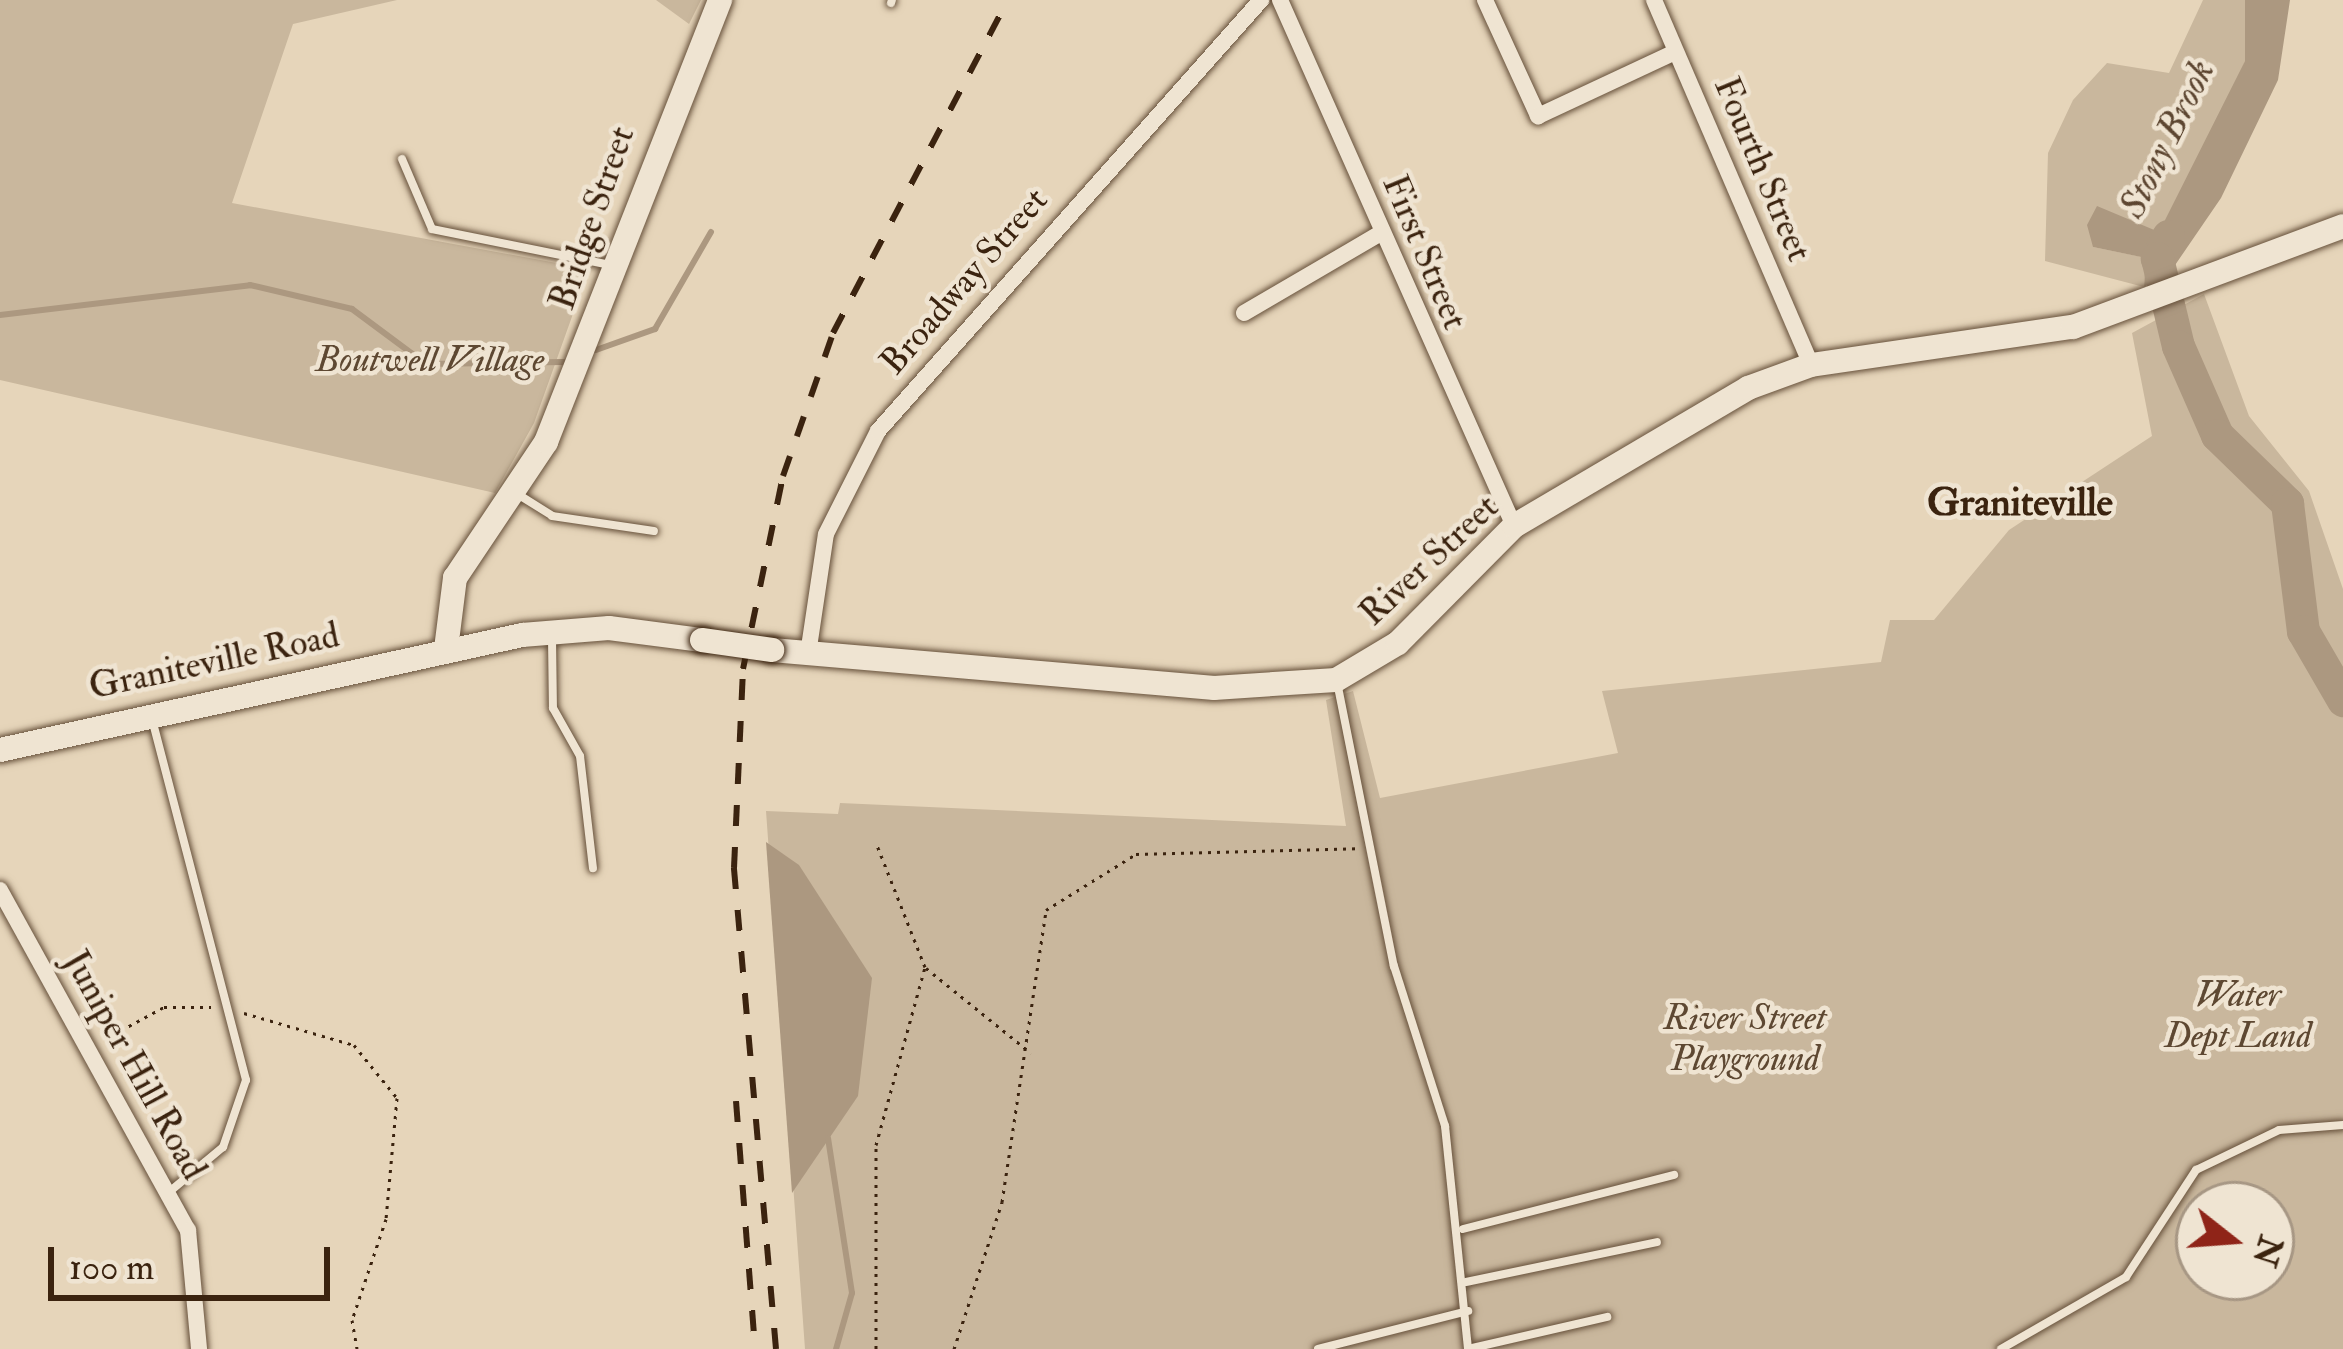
<!DOCTYPE html>
<style>
body{margin:0}
#map{position:relative;width:2343px;height:1349px;overflow:hidden;background:#e6d5ba;font-family:"IM FELL Double Pica",serif}
div>[style]{position:absolute}
[style*='--x']{left:calc(var(--x)*1px);top:calc(var(--y)*1px);width:calc(var(--w)*1px);rotate:calc(var(--a)*1deg)}
.green>*{inset:0;background:#c9b79d}
.water>*{inset:0;background:#ac9880}
.stream>*{height:6px;margin:-3px;padding:0 3px;transform-origin:3px;border-radius:3px;background:#ac9880}
.river>*{height:33px;margin:-16.5px;padding:0 16.5px;transform-origin:16.5px;border-radius:16.5px;background:#ac9880}
.path>*{height:3px;margin-top:-1.5px;transform-origin:0;background:repeating-linear-gradient(90deg,#3b230f 0 3px,transparent 0 9px)}
.roads{filter:drop-shadow(0 0 3px #66503a) drop-shadow(0 0 3px #66503a)}
.lane>*{height:8px;margin:-4px;padding:0 4px;transform-origin:4px;border-radius:4px;background:#efe4d2}
.street>*{height:16px;margin:-8px;padding:0 8px;transform-origin:8px;border-radius:8px;background:#efe4d2}
.secondary>*{height:24px;margin:-12px;padding:0 12px;transform-origin:12px;border-radius:12px;background:#efe4d2}
.rail>*{height:6px;margin-top:-3px;transform-origin:0;background:repeating-linear-gradient(90deg,#3b230f 0 21px,transparent 0 42px)}
.bridges{filter:drop-shadow(0 0 3px #3b230f) drop-shadow(0 0 3px #3b230f)}
.secondary-bridge>*{height:24px;margin:-12px;padding:0 12px;transform-origin:12px;border-radius:12px;background:#efe4d2}
span{translate:-50% -50%;white-space:nowrap;text-align:center;line-height:1.15;-webkit-text-stroke:9px #efe4d2;paint-order:stroke}
.street-label{font-size:36px;color:#3b230f}
.park-label{font-size:36px;color:#5e4832;font-style:italic}
.water-label{font-size:39px;color:#5d4631;font-style:italic}
.neighbourhood-label{font-size:39px;color:#3b230f;font-weight:700}
.north{position:absolute;left:2175px;top:1181px;width:120px;height:120px;box-sizing:border-box;background:#efe4d2;border:3px solid #a79784;border-radius:50%;rotate:107deg;font-size:33px;font-weight:700;line-height:48px;text-align:center;color:#3b230f}
.north::after{content:'';display:block;margin:auto;width:42px;height:54px;background:#8f2418;clip-path:polygon(50% 0,100% 100%,50% 72%,0 100%)}
.scale{position:absolute;left:48px;top:1247px;width:282px;height:54px;box-sizing:border-box;border:6px solid #3b230f;border-top:0;padding-left:15px;font-size:36px;line-height:42px;white-space:nowrap;color:#3b230f;-webkit-text-stroke:9px #efe4d2;paint-order:stroke}
</style>
<div id="map">
<div class="green">
<div style="clip-path:polygon(0 0,397px 0,293px 24px,232px 203px,589px 269px,534px 423px,495px 493px,0 380px)"></div>
<div style="clip-path:polygon(656px 0,701px 0,689px 24px)"></div>
<div style="clip-path:polygon(2203px 0,2245px 0,2246px 59px,2198px 172px,2158px 233px,2093px 247px,2147px 258px,2144px 287px,2045px 261px,2048px 153px,2073px 100px,2107px 63px,2169px 73px)"></div>
<div style="clip-path:polygon(evenodd,2204px 294px,2249px 416px,2309px 491px,2343px 589px,2343px 1349px,805px 1349px,766px 811px,838px 814px,840px 803px,1346px 826px,1326px 700px,1353px 691px,1380px 798px,1618px 753px,1602px 691px,1881px 662px,1890px 620px,1934px 620px,2009px 530px,2152px 436px,2132px 333px,2204px 294px,2199px 1205px,2271px 1205px,2271px 1277px,2199px 1277px,2199px 1205px)"></div>
</div>
<div class="water">
<div style="clip-path:polygon(2245px 0,2290px 0,2278px 80px,2221px 198px,2171px 271px,2144px 287px,2146px 258px,2093px 247px,2087px 225px,2097px 206px,2159px 232px,2245px 61px)"></div>
<div style="clip-path:polygon(766px 842px,799px 865px,872px 978px,858px 1096px,792px 1193px)"></div>
</div>
<div class="stream">
<div style="--x:0;--y:315;--w:252;--a:-6.8"></div>
<div style="--x:250;--y:285;--w:105;--a:13.2"></div>
<div style="--x:352;--y:309;--w:92;--a:36.6"></div>
<div style="--x:426;--y:364;--w:138;--a:-0.8"></div>
<div style="--x:596;--y:350;--w:63;--a:-19.6"></div>
<div style="--x:655;--y:329;--w:112;--a:-60"></div>
<div style="--x:828;--y:1138;--w:157;--a:81.2"></div>
<div style="--x:852;--y:1293;--w:58;--a:105.9"></div>
</div>
<div class="river">
<div style="--x:2168;--y:236;--w:25;--a:117"></div>
<div style="--x:2157;--y:258;--w:90;--a:76.6"></div>
<div style="--x:2178;--y:346;--w:97;--a:66.3"></div>
<div style="--x:2217;--y:435;--w:98;--a:44.2"></div>
<div style="--x:2287;--y:503;--w:129;--a:82.9"></div>
<div style="--x:2303;--y:631;--w:80;--a:59.9"></div>
</div>
<div class="path">
<div style="--x:926;--y:968;--w:135;--a:39"></div>
<div style="--x:244;--y:1013;--w:115;--a:16.2"></div>
<div style="--x:354;--y:1045;--w:68;--a:50.9"></div>
<div style="--x:397;--y:1098;--w:121;--a:95.2"></div>
<div style="--x:386;--y:1219;--w:107;--a:108.6"></div>
<div style="--x:352;--y:1320;--w:29;--a:80"></div>
<div style="--x:105;--y:1039;--w:67;--a:-28.5"></div>
<div style="--x:164;--y:1007;--w:47;--a:0"></div>
<div style="--x:876;--y:1349;--w:204;--a:-90"></div>
<div style="--x:876;--y:1145;--w:185;--a:-74.6"></div>
<div style="--x:925;--y:967;--w:131;--a:-111.5"></div>
<div style="--x:954;--y:1349;--w:155;--a:-71.9"></div>
<div style="--x:1002;--y:1202;--w:295;--a:-81.4"></div>
<div style="--x:1046;--y:910;--w:106;--a:-31.9"></div>
<div style="--x:1136;--y:854;--w:222;--a:-1.5"></div>
</div>
<div class="roads">
<div class="lane">
<div style="--x:891;--y:3;--w:3;--a:-72"></div>
<div style="--x:402;--y:159;--w:76;--a:66.8"></div>
<div style="--x:432;--y:229;--w:183;--a:11.4"></div>
<div style="--x:519;--y:495;--w:39;--a:32"></div>
<div style="--x:552;--y:516;--w:103;--a:8.4"></div>
<div style="--x:552;--y:639;--w:69;--a:89.2"></div>
<div style="--x:553;--y:708;--w:55;--a:60.6"></div>
<div style="--x:580;--y:756;--w:113;--a:83.4"></div>
<div style="--x:1337;--y:682;--w:290;--a:78.7"></div>
<div style="--x:1394;--y:966;--w:168;--a:72.3"></div>
<div style="--x:1445;--y:1126;--w:224;--a:84.1"></div>
<div style="--x:152;--y:719;--w:373;--a:75.4"></div>
<div style="--x:246;--y:1080;--w:71;--a:108.9"></div>
<div style="--x:223;--y:1147;--w:72;--a:140.1"></div>
<div style="--x:1463;--y:1229;--w:218;--a:-14.4"></div>
<div style="--x:1466;--y:1282;--w:195;--a:-11.8"></div>
<div style="--x:1318;--y:1349;--w:155;--a:-14.2"></div>
<div style="--x:1468;--y:1349;--w:143;--a:-13"></div>
<div style="--x:2001;--y:1349;--w:144;--a:-29.9"></div>
<div style="--x:2126;--y:1277;--w:128;--a:-56.8"></div>
<div style="--x:2196;--y:1170;--w:92;--a:-25.7"></div>
<div style="--x:2279;--y:1130;--w:64;--a:-4.5"></div>
</div>
<div class="street">
<div style="--x:1280;--y:0;--w:576;--a:66.02"></div>
<div style="--x:1485;--y:0;--w:128;--a:65.4"></div>
<div style="--x:1538;--y:116;--w:151;--a:-25"></div>
<div style="--x:1654;--y:0;--w:397;--a:66.7"></div>
<div style="--x:1244;--y:313;--w:159;--a:-30.3"></div>
<div style="--x:808;--y:654;--w:121;--a:-81.5"></div>
<div style="--x:826;--y:534;--w:115;--a:-63.2"></div>
<div style="--x:878;--y:431;--w:577;--a:-48.37"></div>
<div style="--x:0;--y:890;--w:389;--a:61.1"></div>
<div style="--x:188;--y:1230;--w:120;--a:84.7"></div>
</div>
<div class="secondary">
<div style="--x:446;--y:649;--w:72;--a:-82.8"></div>
<div style="--x:455;--y:578;--w:164;--a:-56.2"></div>
<div style="--x:546;--y:442;--w:475;--a:-68.5"></div>
<div style="--x:772;--y:650;--w:444;--a:4.9"></div>
<div style="--x:1214;--y:688;--w:122;--a:-3.8"></div>
<div style="--x:1336;--y:680;--w:72;--a:-30.8"></div>
<div style="--x:1398;--y:643;--w:165;--a:-45.2"></div>
<div style="--x:1514;--y:526;--w:272;--a:-30.5"></div>
<div style="--x:1748;--y:388;--w:67;--a:-20.1"></div>
<div style="--x:1811;--y:365;--w:265;--a:-8.3"></div>
<div style="--x:2073;--y:327;--w:288;--a:-20.5"></div>
<div style="--x:0;--y:750;--w:535;--a:-12.42"></div>
<div style="--x:522;--y:635;--w:87;--a:-4.6"></div>
<div style="--x:609;--y:628;--w:94;--a:7.4"></div>
</div>
</div>
<div class="rail">
<div style="--x:736;--y:1101;--w:249;--a:85.6"></div>
<div style="--x:776;--y:1349;--w:483;--a:-95"></div>
<div style="--x:734;--y:868;--w:199;--a:-87.4"></div>
<div style="--x:743;--y:669;--w:197;--a:-78.3"></div>
<div style="--x:783;--y:476;--w:151;--a:-70.7"></div>
<div style="--x:833;--y:333;--w:376;--a:-62.3"></div>
</div>
<div class="bridges">
<div class="secondary-bridge">
<div style="--x:702;--y:640;--w:71;--a:8.1"></div>
</div>
</div>
<div class="street-label">
<span style="left:1763px;top:169px;rotate:67deg">Fourth Street</span>
<span style="left:592px;top:218px;rotate:-71deg">Bridge Street</span>
<span style="left:1425px;top:252px;rotate:67deg">First Street</span>
<span style="left:964px;top:281px;rotate:-49deg">Broadway Street</span>
<span style="left:1429px;top:560px;rotate:-43deg">River Street</span>
<span style="left:214px;top:661px;rotate:-12deg">Graniteville Road</span>
<span style="left:135px;top:1065px;rotate:61deg">Juniper Hill Road</span>
</div>
<div class="park-label">
<span style="left:430px;top:360px">Boutwell Village</span>
<span style="left:2238px;top:1015px">Water<br>Dept Land</span>
<span style="left:1745px;top:1038px">River Street<br>Playground</span>
</div>
<div class="water-label">
<span style="left:2167px;top:139px;rotate:-64deg">Stony Brook</span>
</div>
<div class="neighbourhood-label">
<span style="left:2020px;top:503px">Graniteville</span>
</div>
<div class="north">N</div>
<div class="scale">100 m</div>
</div>
